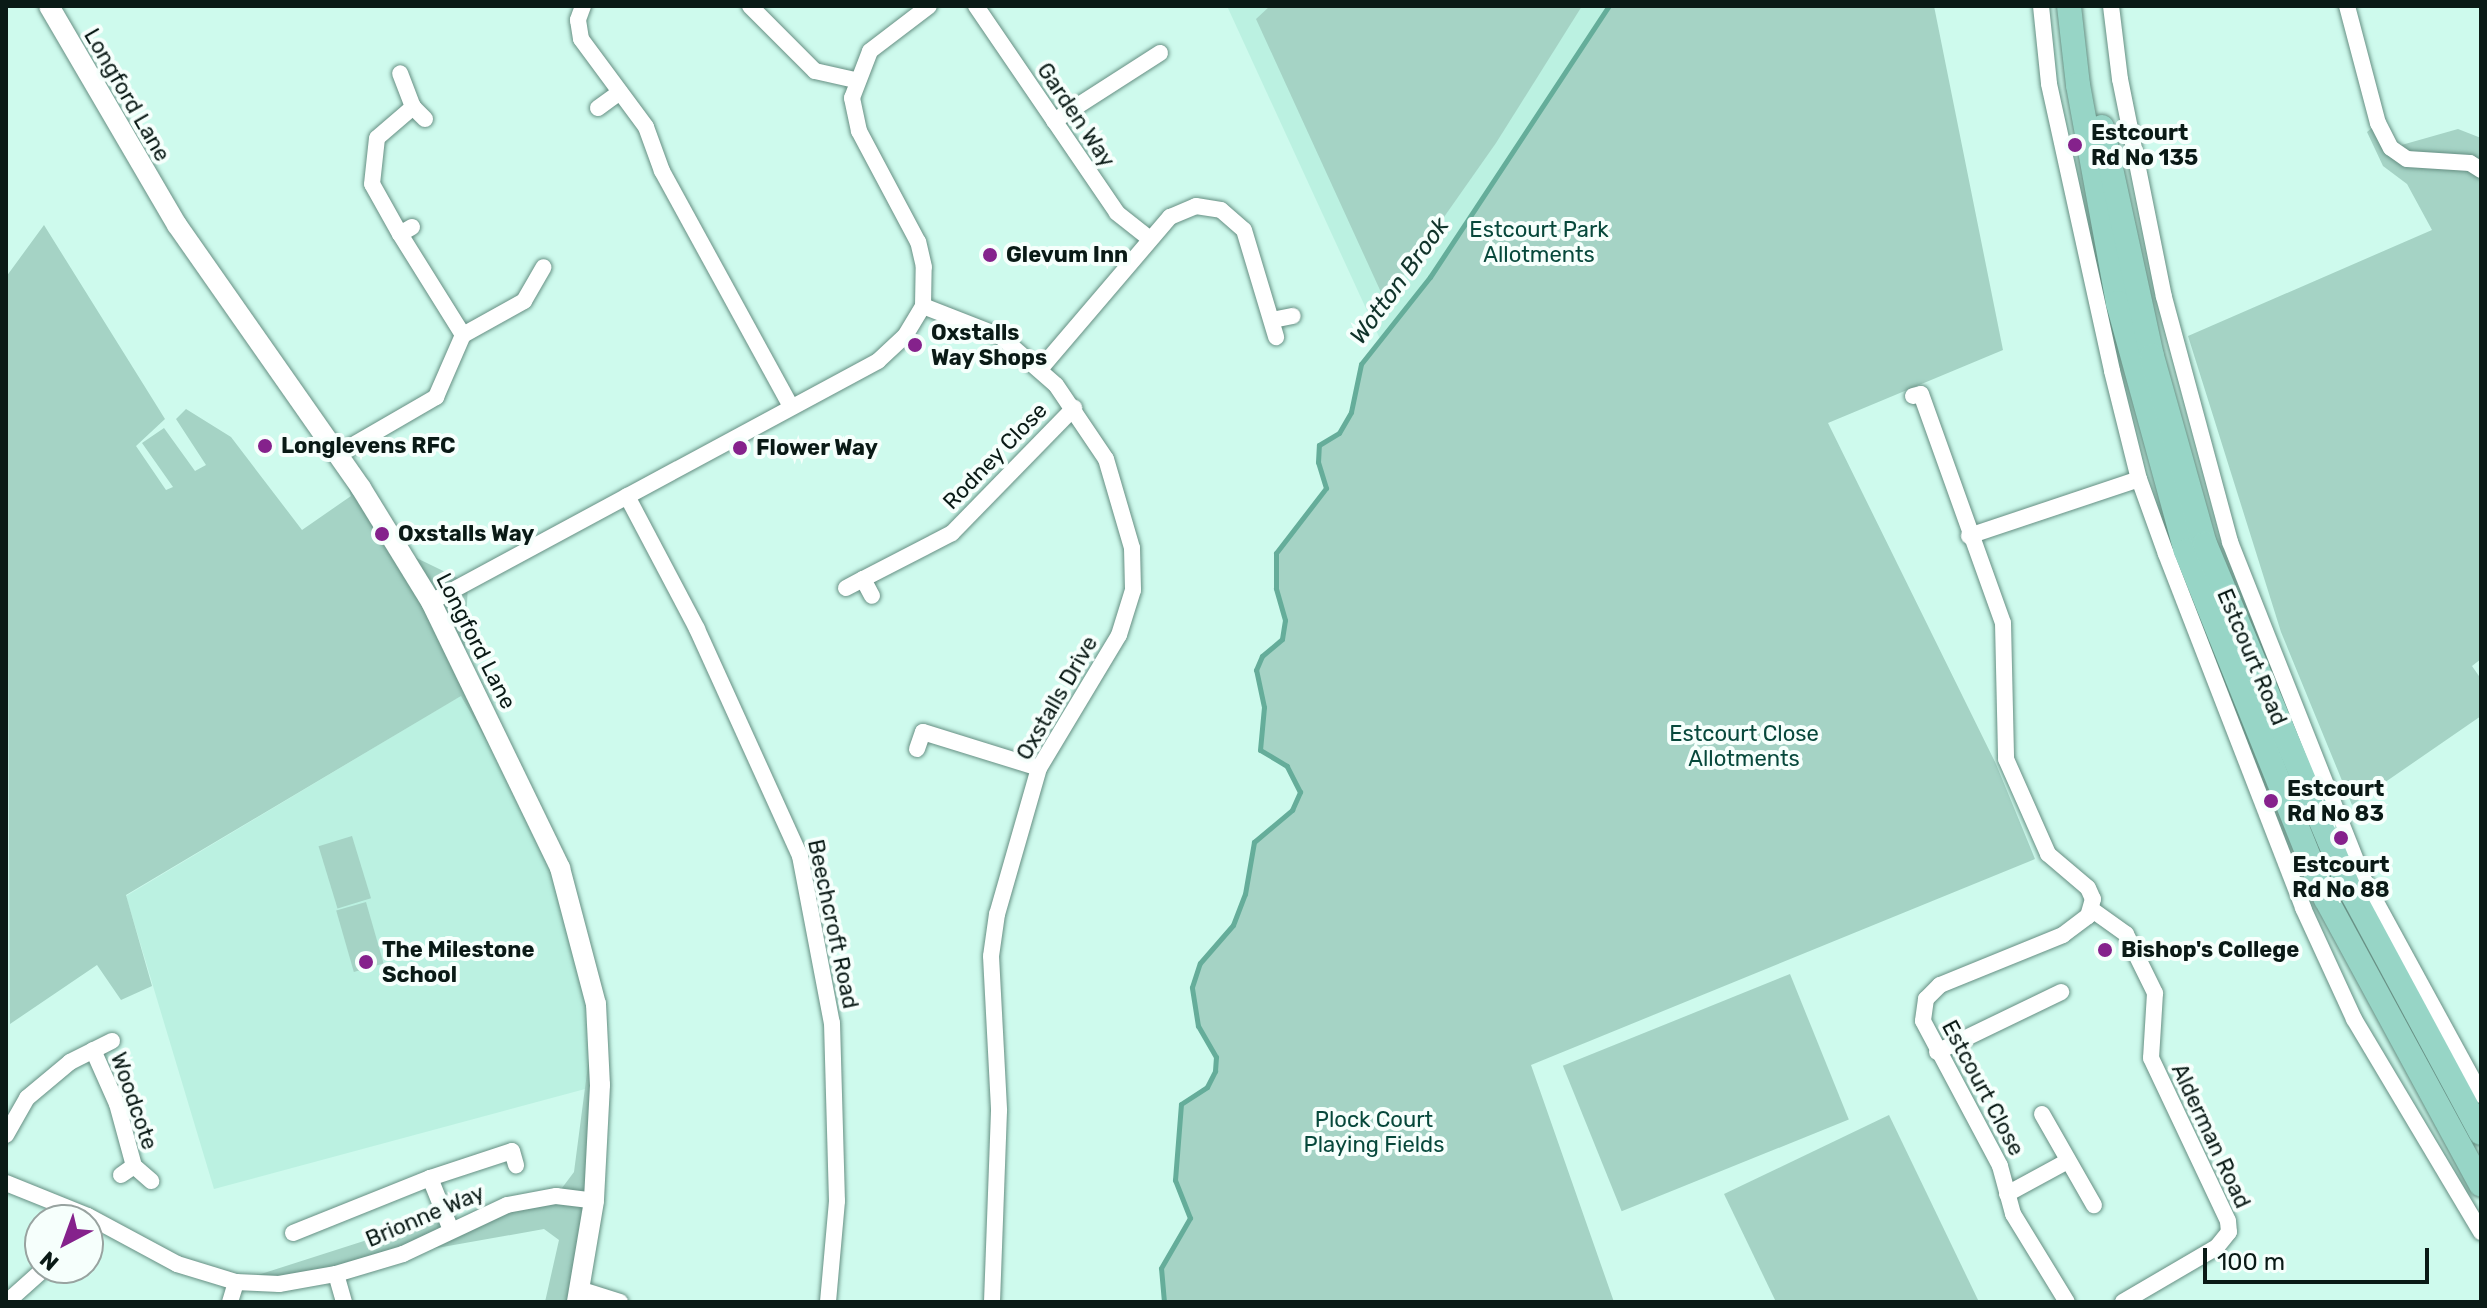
<!DOCTYPE html>
<style>
body{margin:0}
#map{position:relative;width:2487px;height:1308px;overflow:hidden;background:#cefaed;font-family:Rubik,sans-serif}
div>[style]{position:absolute}
[style*='--x']{left:calc(var(--x)*1px);top:calc(var(--y)*1px);width:calc(var(--w)*1px);rotate:calc(var(--a)*1deg)}
.built>*{inset:0;background:#bbf1e1}
.green>*{inset:0;background:#a5d3c5;transform-origin:0 0}
.stream>*{height:5px;margin:-2.5px;padding:0 2.5px;transform-origin:2.5px;border-radius:2.5px;background:#65ad9a}
.roads{filter:drop-shadow(0 0 2px #668f83) drop-shadow(0 0 2px #668f83)}
.minor>*{height:16px;margin:-8px;padding:0 8px;transform-origin:8px;border-radius:8px;background:#fff}
.tertiary>*{height:20px;margin:-10px;padding:0 10px;transform-origin:10px;border-radius:10px;background:#fff}
.primary>*{height:24px;margin:-12px;padding:0 12px;transform-origin:12px;border-radius:12px;background:#97d5c6}
.dots>*{width:22px;height:22px;translate:-50% -50%;box-sizing:border-box;border:4px solid #f6fffc;border-radius:50%}
span{translate:-50% -50%;white-space:nowrap;text-align:center;line-height:1.15;-webkit-text-stroke:8px #f6fffc;paint-order:stroke}
.street-label{font-size:22px;color:#0a1a16}
.poi-label{font-size:22px;color:#0a1a16;font-weight:700}
.left{translate:0 -50%;text-align:left}
.park-label{font-size:22px;color:#07483b}
.water-label{font-size:24px;color:#10332a;font-style:italic}
.frame{position:absolute;inset:0;border:8px solid #0a1a16;pointer-events:none}
.north{position:absolute;left:24px;top:1204px;width:80px;height:80px;box-sizing:border-box;background:#f6fffc;border:2px solid #98a3a0;border-radius:50%;rotate:221deg;font-size:22px;font-weight:700;line-height:32px;text-align:center;color:#0a1a16}
.north::after{content:'';display:block;margin:auto;width:28px;height:36px;background:#85228c;clip-path:polygon(50% 0,100% 100%,50% 72%,0 100%)}
.scale{position:absolute;left:2203px;top:1248px;width:226px;height:36px;box-sizing:border-box;border:4px solid #0a1a16;border-top:0;padding-left:10px;font-size:24px;line-height:28px;white-space:nowrap;color:#0a1a16;-webkit-text-stroke:6px #f6fffc;paint-order:stroke}
</style>
<div id="map">
<div class="built">
<div style="clip-path:polygon(1227px 6px,1609px 6px,1430px 277px,1380px 339px)"></div>
<div style="clip-path:polygon(462px 695px,560px 868px,582px 938px,600px 1085px,214px 1189px,126px 896px)"></div>
</div>
<div class="green">
<div style="clip-path:polygon(1270px 6px,1582px 6px,1496px 143px,1385px 301px,1256px 19px)"></div>
<div style="clip-path:polygon(1609px 6px,1934px 6px,2003px 350px,1828px 423px,1996px 764px,2035px 859px,1531px 1065px,1614px 1302px,1164px 1302px,1161px 1268px,1190px 1218px,1175px 1180px,1181px 1104px,1207px 1087px,1215px 1070px,1216px 1057px,1198px 1026px,1192px 987px,1200px 963px,1233px 924px,1245px 894px,1254px 842px,1292px 810px,1300px 792px,1287px 766px,1260px 750px,1264px 707px,1256px 670px,1262px 656px,1282px 639px,1285px 620px,1276px 588px,1276px 553px,1326px 489px,1318px 462px,1319px 445px,1339px 433px,1350px 413px,1361px 364px,1430px 277px)"></div>
<div style="clip-path:polygon(2378px 123px,2391px 148px,2458px 129px,2481px 138px,2481px 659px,2472px 666px,2481px 679px,2481px 716px,2352px 805px,2281px 632px,2188px 336px,2432px 230px,2407px 184px,2383px 166px,2367px 132px)"></div>
<div style="clip-path:polygon(44px 225px,165px 419px,136px 446px,166px 490px,173px 487px,142px 443px,164px 428px,195px 471px,206px 465px,176px 419px,186px 409px,231px 437px,302px 530px,351px 496px,336px 455px,398px 549px,468px 583px,464px 667px,560px 868px,461px 696px,126px 895px,152px 986px,121px 1000px,97px 965px,10px 1024px,6px 277px)"></div>
<div style="left:352px;top:836px;width:65px;height:35px;rotate:73deg"></div>
<div style="left:366px;top:902px;width:64px;height:31px;rotate:74deg"></div>
<div style="left:1790px;top:974px;width:157px;height:245px;rotate:68deg"></div>
<div style="clip-path:polygon(596px 1004px,579px 1289px,620px 1302px,545px 1302px,559px 1240px,544px 1229px,403px 1254px,336px 1274px,236px 1282px,445px 1215px,451px 1230px,556px 1196px,574px 1172px)"></div>
<div style="clip-path:polygon(1889px 1115px,1979px 1302px,1776px 1302px,1724px 1194px)"></div>
</div>
<div class="stream">
<div style="--x:1164;--y:1302;--w:34;--a:-95"></div>
<div style="--x:1161;--y:1268;--w:58;--a:-59.9"></div>
<div style="--x:1190;--y:1218;--w:41;--a:-111.5"></div>
<div style="--x:1175;--y:1180;--w:76;--a:-85.5"></div>
<div style="--x:1181;--y:1104;--w:31;--a:-33"></div>
<div style="--x:1207;--y:1087;--w:18;--a:-63"></div>
<div style="--x:1215;--y:1071;--w:14;--a:-86"></div>
<div style="--x:1216;--y:1057;--w:36;--a:-120"></div>
<div style="--x:1198;--y:1026;--w:39;--a:-99"></div>
<div style="--x:1192;--y:987;--w:25;--a:-72"></div>
<div style="--x:1200;--y:963;--w:50;--a:-49"></div>
<div style="--x:1233;--y:925;--w:33;--a:-69"></div>
<div style="--x:1245;--y:894;--w:53;--a:-80.2"></div>
<div style="--x:1254;--y:842;--w:50;--a:-40.1"></div>
<div style="--x:1292;--y:810;--w:20;--a:-66"></div>
<div style="--x:1300;--y:792;--w:29;--a:-117"></div>
<div style="--x:1287;--y:766;--w:31;--a:-149"></div>
<div style="--x:1260;--y:750;--w:43;--a:-84.7"></div>
<div style="--x:1264;--y:707;--w:38;--a:-102"></div>
<div style="--x:1256;--y:670;--w:15;--a:-67"></div>
<div style="--x:1262;--y:656;--w:26;--a:-40"></div>
<div style="--x:1282;--y:639;--w:19;--a:-81"></div>
<div style="--x:1285;--y:620;--w:33;--a:-106"></div>
<div style="--x:1276;--y:588;--w:35;--a:-90"></div>
<div style="--x:1276;--y:553;--w:82;--a:-52.4"></div>
<div style="--x:1326;--y:488;--w:27;--a:-107"></div>
<div style="--x:1318;--y:462;--w:17;--a:-87"></div>
<div style="--x:1319;--y:445;--w:23;--a:-31"></div>
<div style="--x:1339;--y:433;--w:24;--a:-60"></div>
<div style="--x:1351;--y:412;--w:49;--a:-78.2"></div>
<div style="--x:1361;--y:364;--w:111;--a:-51.6"></div>
<div style="--x:1430;--y:277;--w:325;--a:-56.6"></div>
</div>
<div class="roads">
<div class="minor">
<div style="--x:583;--y:6;--w:15;--a:110"></div>
<div style="--x:578;--y:20;--w:19;--a:81"></div>
<div style="--x:581;--y:39;--w:109;--a:53.5"></div>
<div style="--x:646;--y:127;--w:47;--a:70"></div>
<div style="--x:662;--y:171;--w:269;--a:61.3"></div>
<div style="--x:750;--y:6;--w:92;--a:45"></div>
<div style="--x:815;--y:71;--w:41;--a:12.7"></div>
<div style="--x:976;--y:6;--w:250;--a:55.7"></div>
<div style="--x:1117;--y:213;--w:42;--a:38.2"></div>
<div style="--x:2041;--y:6;--w:78;--a:84.1"></div>
<div style="--x:2049;--y:84;--w:294;--a:77.6"></div>
<div style="--x:2112;--y:371;--w:111;--a:76"></div>
<div style="--x:2139;--y:479;--w:80;--a:70.2"></div>
<div style="--x:2166;--y:554;--w:380;--a:68.8"></div>
<div style="--x:2303;--y:908;--w:122;--a:65.3"></div>
<div style="--x:2354;--y:1019;--w:248;--a:59.2"></div>
<div style="--x:2111;--y:6;--w:74;--a:83"></div>
<div style="--x:2120;--y:79;--w:222;--a:78.6"></div>
<div style="--x:2164;--y:297;--w:254;--a:74.9"></div>
<div style="--x:2230;--y:542;--w:364;--a:68.4"></div>
<div style="--x:2364;--y:880;--w:245;--a:61.4"></div>
<div style="--x:2347;--y:6;--w:121;--a:75.2"></div>
<div style="--x:2378;--y:123;--w:28;--a:63"></div>
<div style="--x:2391;--y:148;--w:19;--a:35"></div>
<div style="--x:2407;--y:159;--w:63;--a:3.6"></div>
<div style="--x:2470;--y:163;--w:13;--a:32"></div>
<div style="--x:413;--y:107;--w:17;--a:45"></div>
<div style="--x:598;--y:108;--w:27;--a:-36"></div>
<div style="--x:1054;--y:121;--w:126;--a:-32.7"></div>
<div style="--x:412;--y:227;--w:14;--a:150"></div>
<div style="--x:400;--y:234;--w:119;--a:58"></div>
<div style="--x:400;--y:234;--w:57;--a:-119.2"></div>
<div style="--x:372;--y:184;--w:46;--a:-83.8"></div>
<div style="--x:377;--y:138;--w:48;--a:-40.7"></div>
<div style="--x:413;--y:107;--w:36;--a:-111"></div>
<div style="--x:923;--y:306;--w:83;--a:21.3"></div>
<div style="--x:1000;--y:336;--w:74;--a:41.2"></div>
<div style="--x:1056;--y:385;--w:89;--a:56"></div>
<div style="--x:1106;--y:459;--w:93;--a:73.7"></div>
<div style="--x:1132;--y:548;--w:42;--a:88.6"></div>
<div style="--x:1133;--y:590;--w:47;--a:107.3"></div>
<div style="--x:1119;--y:635;--w:155;--a:121"></div>
<div style="--x:1039;--y:768;--w:152;--a:106"></div>
<div style="--x:997;--y:914;--w:42;--a:98.1"></div>
<div style="--x:991;--y:956;--w:155;--a:87"></div>
<div style="--x:999;--y:1111;--w:191;--a:92.1"></div>
<div style="--x:1272;--y:320;--w:21;--a:-11"></div>
<div style="--x:1041;--y:368;--w:199;--a:-49.5"></div>
<div style="--x:1170;--y:217;--w:28;--a:-23"></div>
<div style="--x:1196;--y:206;--w:25;--a:9"></div>
<div style="--x:1221;--y:210;--w:30;--a:41"></div>
<div style="--x:1244;--y:230;--w:112;--a:73.3"></div>
<div style="--x:1913;--y:396;--w:8;--a:-14"></div>
<div style="--x:1921;--y:394;--w:243;--a:70.3"></div>
<div style="--x:2003;--y:623;--w:136;--a:88.7"></div>
<div style="--x:2006;--y:759;--w:104;--a:66.1"></div>
<div style="--x:2048;--y:854;--w:52;--a:40.4"></div>
<div style="--x:2088;--y:888;--w:12;--a:66"></div>
<div style="--x:2093;--y:899;--w:18;--a:106"></div>
<div style="--x:2088;--y:916;--w:31;--a:143"></div>
<div style="--x:2063;--y:935;--w:133;--a:157.9"></div>
<div style="--x:1940;--y:985;--w:20;--a:135"></div>
<div style="--x:1926;--y:999;--w:22;--a:98"></div>
<div style="--x:1923;--y:1021;--w:164;--a:62"></div>
<div style="--x:2000;--y:1166;--w:50;--a:74.8"></div>
<div style="--x:2013;--y:1214;--w:103;--a:58.5"></div>
<div style="--x:336;--y:455;--w:116;--a:-30.1"></div>
<div style="--x:436;--y:397;--w:68;--a:-66.5"></div>
<div style="--x:463;--y:335;--w:70;--a:-29.1"></div>
<div style="--x:524;--y:301;--w:39;--a:-60"></div>
<div style="--x:627;--y:496;--w:150;--a:62.2"></div>
<div style="--x:697;--y:629;--w:249;--a:65.6"></div>
<div style="--x:800;--y:856;--w:170;--a:79.2"></div>
<div style="--x:832;--y:1023;--w:178;--a:88.4"></div>
<div style="--x:837;--y:1201;--w:101;--a:95.1"></div>
<div style="--x:1969;--y:536;--w:179;--a:-18.5"></div>
<div style="--x:863;--y:579;--w:100;--a:-27.3"></div>
<div style="--x:952;--y:533;--w:175;--a:-45.7"></div>
<div style="--x:846;--y:588;--w:19;--a:-28"></div>
<div style="--x:863;--y:579;--w:19;--a:62"></div>
<div style="--x:431;--y:602;--w:508;--a:-28.33"></div>
<div style="--x:878;--y:361;--w:37;--a:-43"></div>
<div style="--x:905;--y:336;--w:35;--a:-59"></div>
<div style="--x:923;--y:306;--w:39;--a:-89"></div>
<div style="--x:924;--y:267;--w:26;--a:-103"></div>
<div style="--x:918;--y:242;--w:126;--a:-118"></div>
<div style="--x:859;--y:131;--w:34;--a:-102"></div>
<div style="--x:852;--y:98;--w:50;--a:-69"></div>
<div style="--x:870;--y:51;--w:74;--a:-37.3"></div>
<div style="--x:917;--y:749;--w:18;--a:-71"></div>
<div style="--x:923;--y:732;--w:121;--a:17.2"></div>
<div style="--x:2091;--y:909;--w:43;--a:35.5"></div>
<div style="--x:2126;--y:934;--w:66;--a:63.8"></div>
<div style="--x:2155;--y:993;--w:65;--a:93.5"></div>
<div style="--x:2151;--y:1058;--w:180;--a:64.7"></div>
<div style="--x:2228;--y:1221;--w:11;--a:85"></div>
<div style="--x:2229;--y:1232;--w:19;--a:129"></div>
<div style="--x:2217;--y:1247;--w:109;--a:149.7"></div>
<div style="--x:93;--y:1050;--w:59;--a:66"></div>
<div style="--x:117;--y:1104;--w:64;--a:74.7"></div>
<div style="--x:1937;--y:1052;--w:138;--a:-25.8"></div>
<div style="--x:2042;--y:1114;--w:105;--a:60.3"></div>
<div style="--x:6;--y:1135;--w:43;--a:-60.4"></div>
<div style="--x:27;--y:1098;--w:56;--a:-39.9"></div>
<div style="--x:70;--y:1062;--w:47;--a:-26.6"></div>
<div style="--x:121;--y:1175;--w:16;--a:-35"></div>
<div style="--x:134;--y:1166;--w:23;--a:41"></div>
<div style="--x:430;--y:1178;--w:86;--a:-18.2"></div>
<div style="--x:512;--y:1151;--w:15;--a:74"></div>
<div style="--x:6;--y:1183;--w:88;--a:21.9"></div>
<div style="--x:88;--y:1216;--w:101;--a:28.3"></div>
<div style="--x:177;--y:1264;--w:62;--a:17"></div>
<div style="--x:236;--y:1282;--w:43;--a:2.7"></div>
<div style="--x:279;--y:1284;--w:58;--a:-10"></div>
<div style="--x:336;--y:1274;--w:70;--a:-16.6"></div>
<div style="--x:403;--y:1254;--w:115;--a:-25.2"></div>
<div style="--x:507;--y:1205;--w:50;--a:-10.4"></div>
<div style="--x:556;--y:1196;--w:38;--a:7"></div>
<div style="--x:2007;--y:1194;--w:67;--a:-28.5"></div>
<div style="--x:293;--y:1233;--w:148;--a:-21.9"></div>
<div style="--x:430;--y:1178;--w:56;--a:68"></div>
<div style="--x:336;--y:1274;--w:29;--a:74"></div>
<div style="--x:579;--y:1289;--w:43;--a:17.6"></div>
<div style="--x:7;--y:1302;--w:51;--a:-41.8"></div>
<div style="--x:230;--y:1302;--w:21;--a:-73"></div>
</div>
<div class="tertiary">
<div style="--x:49;--y:6;--w:254;--a:59.7"></div>
<div style="--x:177;--y:225;--w:321;--a:55"></div>
<div style="--x:361;--y:488;--w:134;--a:58.4"></div>
<div style="--x:431;--y:602;--w:296;--a:64.1"></div>
<div style="--x:560;--y:868;--w:141;--a:75.2"></div>
<div style="--x:596;--y:1004;--w:81;--a:87.2"></div>
<div style="--x:600;--y:1085;--w:116;--a:93"></div>
<div style="--x:594;--y:1201;--w:102;--a:99.6"></div>
</div>
<div class="primary">
<div style="--x:2069;--y:6;--w:80;--a:83.5"></div>
<div style="--x:2078;--y:85;--w:222;--a:79.6"></div>
<div style="--x:2118;--y:303;--w:257;--a:74.7"></div>
<div style="--x:2186;--y:551;--w:375;--a:68.1"></div>
<div style="--x:2326;--y:899;--w:325;--a:61.5"></div>
<div style="--x:2102;--y:127;--w:234;--a:77.7"></div>
<div style="--x:2152;--y:356;--w:195;--a:74.3"></div>
<div style="--x:2205;--y:544;--w:373;--a:67.3"></div>
<div style="--x:2349;--y:888;--w:278;--a:61.7"></div>
</div>
</div>
<div class="dots">
<div style="left:2075px;top:145px;background:#85228c"></div>
<div style="left:990px;top:255px;background:#85228c"></div>
<div style="left:915px;top:345px;background:#85228c"></div>
<div style="left:265px;top:446px;background:#85228c"></div>
<div style="left:740px;top:448px;background:#85228c"></div>
<div style="left:382px;top:534px;background:#85228c"></div>
<div style="left:2271px;top:801px;background:#85228c"></div>
<div style="left:2341px;top:838px;background:#85228c"></div>
<div style="left:2105px;top:950px;background:#85228c"></div>
<div style="left:366px;top:962px;background:#85228c"></div>
</div>
<div class="street-label">
<span style="left:127px;top:95px;rotate:60deg">Longford Lane</span>
<span style="left:1076px;top:115px;rotate:56deg">Garden Way</span>
<span style="left:995px;top:456px;rotate:-46deg">Rodney Close</span>
<span style="left:476px;top:641px;rotate:63deg">Longford Lane</span>
<span style="left:2252px;top:657px;rotate:67deg">Estcourt Road</span>
<span style="left:1057px;top:698px;rotate:-60deg">Oxstalls Drive</span>
<span style="left:833px;top:924px;rotate:78deg">Beechcroft Road</span>
<span style="left:1983px;top:1088px;rotate:62deg">Estcourt Close</span>
<span style="left:134px;top:1101px;rotate:71deg">Woodcote</span>
<span style="left:2211px;top:1136px;rotate:65deg">Alderman Road</span>
<span style="left:425px;top:1216px;rotate:-23deg">Brionne Way</span>
</div>
<div class="poi-label">
<span class="left" style="left:2091px;top:145px">Estcourt<br>Rd No 135</span>
<span class="left" style="left:1006px;top:255px">Glevum Inn</span>
<span class="left" style="left:931px;top:345px">Oxstalls<br>Way Shops</span>
<span class="left" style="left:281px;top:446px">Longlevens RFC</span>
<span class="left" style="left:756px;top:448px">Flower Way</span>
<span class="left" style="left:398px;top:534px">Oxstalls Way</span>
<span class="left" style="left:2287px;top:801px">Estcourt<br>Rd No 83</span>
<span style="left:2341px;top:877px">Estcourt<br>Rd No 88</span>
<span class="left" style="left:382px;top:962px">The Milestone<br>School</span>
<span class="left" style="left:2121px;top:950px">Bishop's College</span>
</div>
<div class="park-label">
<span style="left:1539px;top:242px">Estcourt Park<br>Allotments</span>
<span style="left:1744px;top:746px">Estcourt Close<br>Allotments</span>
<span style="left:1374px;top:1132px">Plock Court<br>Playing Fields</span>
</div>
<div class="water-label">
<span style="left:1400px;top:281px;rotate:-54deg">Wotton Brook</span>
</div>
<div class="frame"></div>
<div class="north">N</div>
<div class="scale">100 m</div>
</div>
